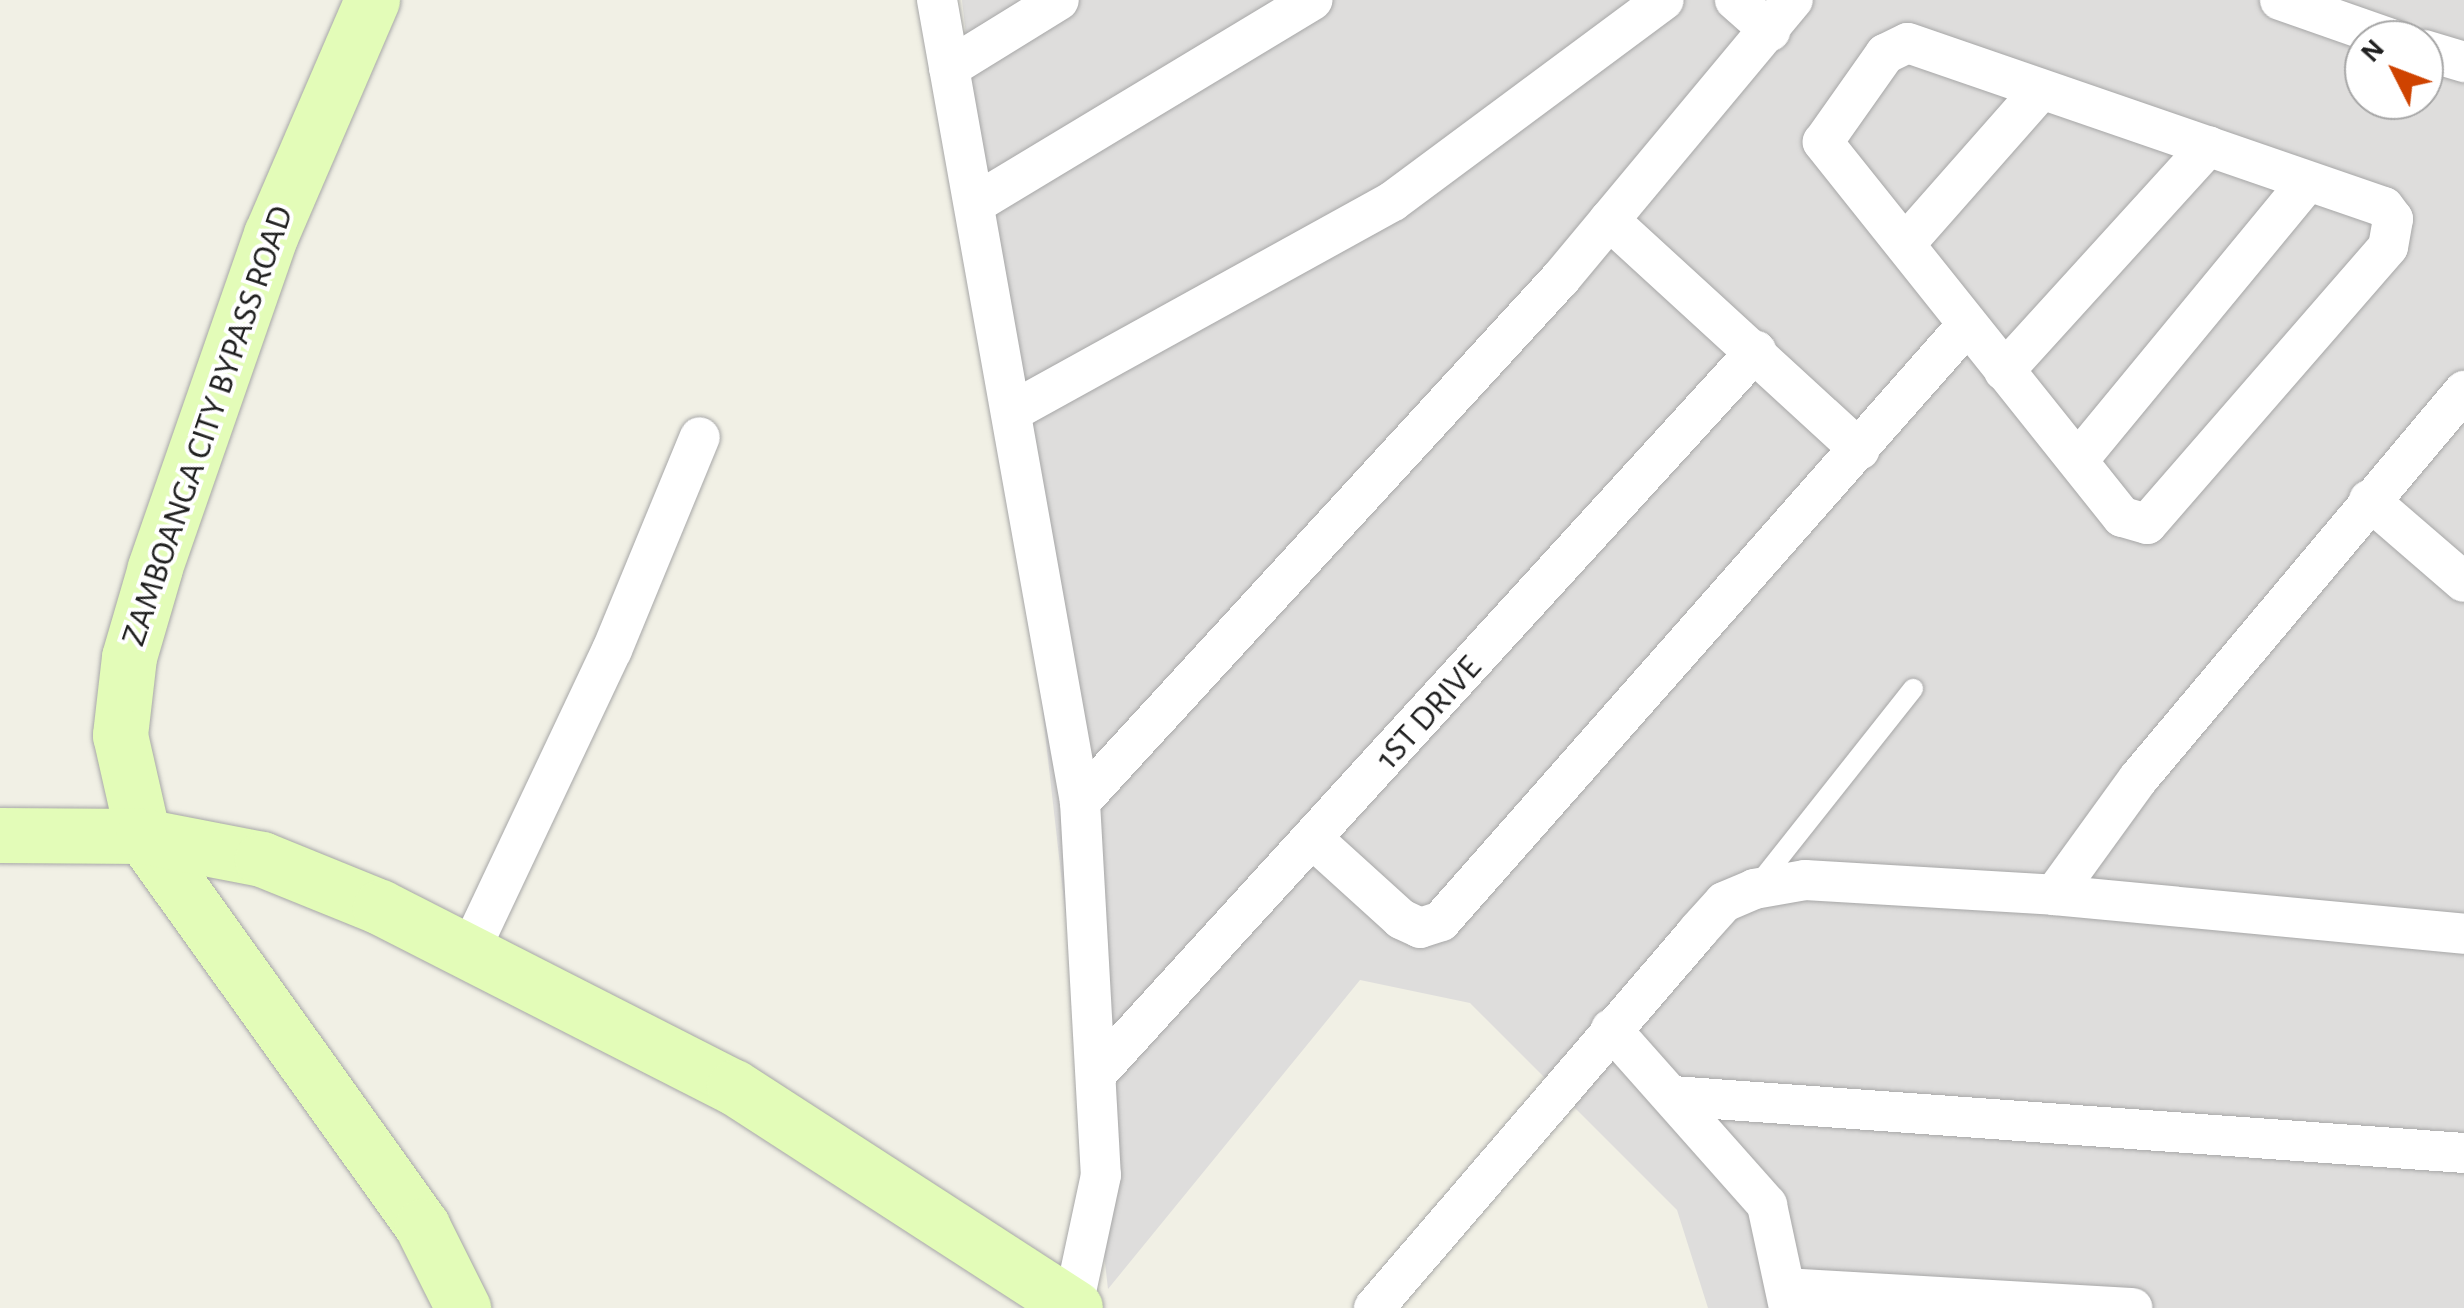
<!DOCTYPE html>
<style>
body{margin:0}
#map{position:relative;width:2464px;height:1308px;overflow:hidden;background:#f1f0e5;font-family:"Alegreya Sans",sans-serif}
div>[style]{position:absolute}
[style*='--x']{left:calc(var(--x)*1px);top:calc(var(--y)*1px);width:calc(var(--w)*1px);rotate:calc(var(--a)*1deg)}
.residential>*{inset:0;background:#dedddc}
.roads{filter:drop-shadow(0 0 2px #a7a7a7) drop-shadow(0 0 2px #a7a7a7)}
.lane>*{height:20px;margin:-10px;padding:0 10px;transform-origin:10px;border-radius:10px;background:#fff}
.street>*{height:40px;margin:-20px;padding:0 20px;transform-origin:20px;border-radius:20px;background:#fff}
.secondary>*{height:55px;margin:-27.5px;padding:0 27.5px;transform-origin:27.5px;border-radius:27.5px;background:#e3fcb8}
span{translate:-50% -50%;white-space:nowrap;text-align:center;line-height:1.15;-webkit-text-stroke:8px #fff;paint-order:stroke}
.street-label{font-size:35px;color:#202020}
.north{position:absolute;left:2344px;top:20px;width:100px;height:100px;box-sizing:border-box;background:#fff;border:2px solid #a6a6a6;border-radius:50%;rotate:312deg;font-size:28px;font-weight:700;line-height:40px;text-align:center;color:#202020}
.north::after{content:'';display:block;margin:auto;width:35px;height:45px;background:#cf4300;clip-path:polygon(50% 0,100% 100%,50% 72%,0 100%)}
</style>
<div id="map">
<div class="residential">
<div style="clip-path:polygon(evenodd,962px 0,2464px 0,2464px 1308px,1708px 1308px,1677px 1210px,1470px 1003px,1360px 980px,1108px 1289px,962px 0,2364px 40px,2424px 40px,2424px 100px,2364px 100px,2364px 40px)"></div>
</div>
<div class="roads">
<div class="lane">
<div style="--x:1756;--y:887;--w:253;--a:-51.6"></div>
</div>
<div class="street">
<div style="--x:937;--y:0;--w:815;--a:79.89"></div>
<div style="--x:1080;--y:802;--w:374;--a:86.8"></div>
<div style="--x:1101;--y:1175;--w:134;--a:102.1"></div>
<div style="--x:1735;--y:0;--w:47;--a:41.5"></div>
<div style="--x:2280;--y:0;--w:121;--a:19.3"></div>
<div style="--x:1908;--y:43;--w:503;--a:19.01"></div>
<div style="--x:2384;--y:207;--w:15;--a:53"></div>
<div style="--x:2393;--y:219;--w:28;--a:100"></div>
<div style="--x:2388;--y:247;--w:367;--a:131"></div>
<div style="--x:2147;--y:524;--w:26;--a:-164"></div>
<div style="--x:2122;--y:517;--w:480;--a:-128.6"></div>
<div style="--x:1823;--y:142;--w:108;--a:-54.8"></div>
<div style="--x:1885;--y:54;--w:25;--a:-26"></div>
<div style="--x:2424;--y:50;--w:42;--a:16.7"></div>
<div style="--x:949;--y:68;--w:129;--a:-31.7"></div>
<div style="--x:976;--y:203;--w:393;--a:-31.1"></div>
<div style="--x:1609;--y:220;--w:340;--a:42.5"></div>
<div style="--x:1906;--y:243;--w:204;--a:-48.6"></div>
<div style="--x:2004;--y:371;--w:304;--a:-47.7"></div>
<div style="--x:1011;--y:412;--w:436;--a:-28.9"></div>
<div style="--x:1393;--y:201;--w:337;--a:-36.6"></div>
<div style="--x:2079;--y:459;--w:359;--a:-50.5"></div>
<div style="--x:2369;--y:500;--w:125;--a:40.8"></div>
<div style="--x:1080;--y:802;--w:711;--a:-47.45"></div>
<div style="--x:1561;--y:278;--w:362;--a:-50.2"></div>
<div style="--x:1314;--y:840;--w:118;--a:42.2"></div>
<div style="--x:1401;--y:919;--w:21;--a:25"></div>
<div style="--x:1420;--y:928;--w:22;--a:-18"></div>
<div style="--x:1441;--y:921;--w:795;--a:-48.57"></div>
<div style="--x:2054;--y:895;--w:143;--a:-54.1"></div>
<div style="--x:2138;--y:779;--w:507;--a:-49.96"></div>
<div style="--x:469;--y:952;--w:334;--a:-64.7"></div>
<div style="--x:612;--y:650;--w:230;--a:-67.6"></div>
<div style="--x:1611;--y:1029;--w:235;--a:48.4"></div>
<div style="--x:1767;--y:1205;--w:105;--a:77.9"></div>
<div style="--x:1099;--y:1071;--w:975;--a:-47.62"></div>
<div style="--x:1673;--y:1096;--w:793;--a:4.12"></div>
<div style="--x:1786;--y:1288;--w:347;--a:3.3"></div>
<div style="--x:1374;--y:1308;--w:496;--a:-49.3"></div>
<div style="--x:1697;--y:932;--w:40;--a:-48"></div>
<div style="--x:1724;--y:902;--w:33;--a:-23"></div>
<div style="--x:1754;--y:889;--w:52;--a:-10"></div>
<div style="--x:1805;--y:880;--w:249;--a:3.4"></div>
<div style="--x:2054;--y:895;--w:412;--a:5.4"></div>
</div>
<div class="secondary">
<div style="--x:372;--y:0;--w:255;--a:113.3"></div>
<div style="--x:271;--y:234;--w:354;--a:109.2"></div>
<div style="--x:155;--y:568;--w:93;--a:106.3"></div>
<div style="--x:129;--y:657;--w:79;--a:96.6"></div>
<div style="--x:120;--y:735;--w:104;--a:77.2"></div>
<div style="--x:143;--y:836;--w:480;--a:54.4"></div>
<div style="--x:422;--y:1226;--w:92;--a:63.4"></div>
<div style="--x:0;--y:835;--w:143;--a:0.4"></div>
<div style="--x:143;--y:836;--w:121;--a:10.9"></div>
<div style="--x:262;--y:859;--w:127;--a:22.1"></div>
<div style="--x:380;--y:907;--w:397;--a:27"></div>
<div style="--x:734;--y:1087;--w:406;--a:32.9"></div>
</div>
</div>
<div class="street-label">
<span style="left:208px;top:426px;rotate:-71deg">ZAMBOANGA CITY BYPASS ROAD</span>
<span style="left:1429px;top:713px;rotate:-48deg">1ST DRIVE</span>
</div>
<div class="north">N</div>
</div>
